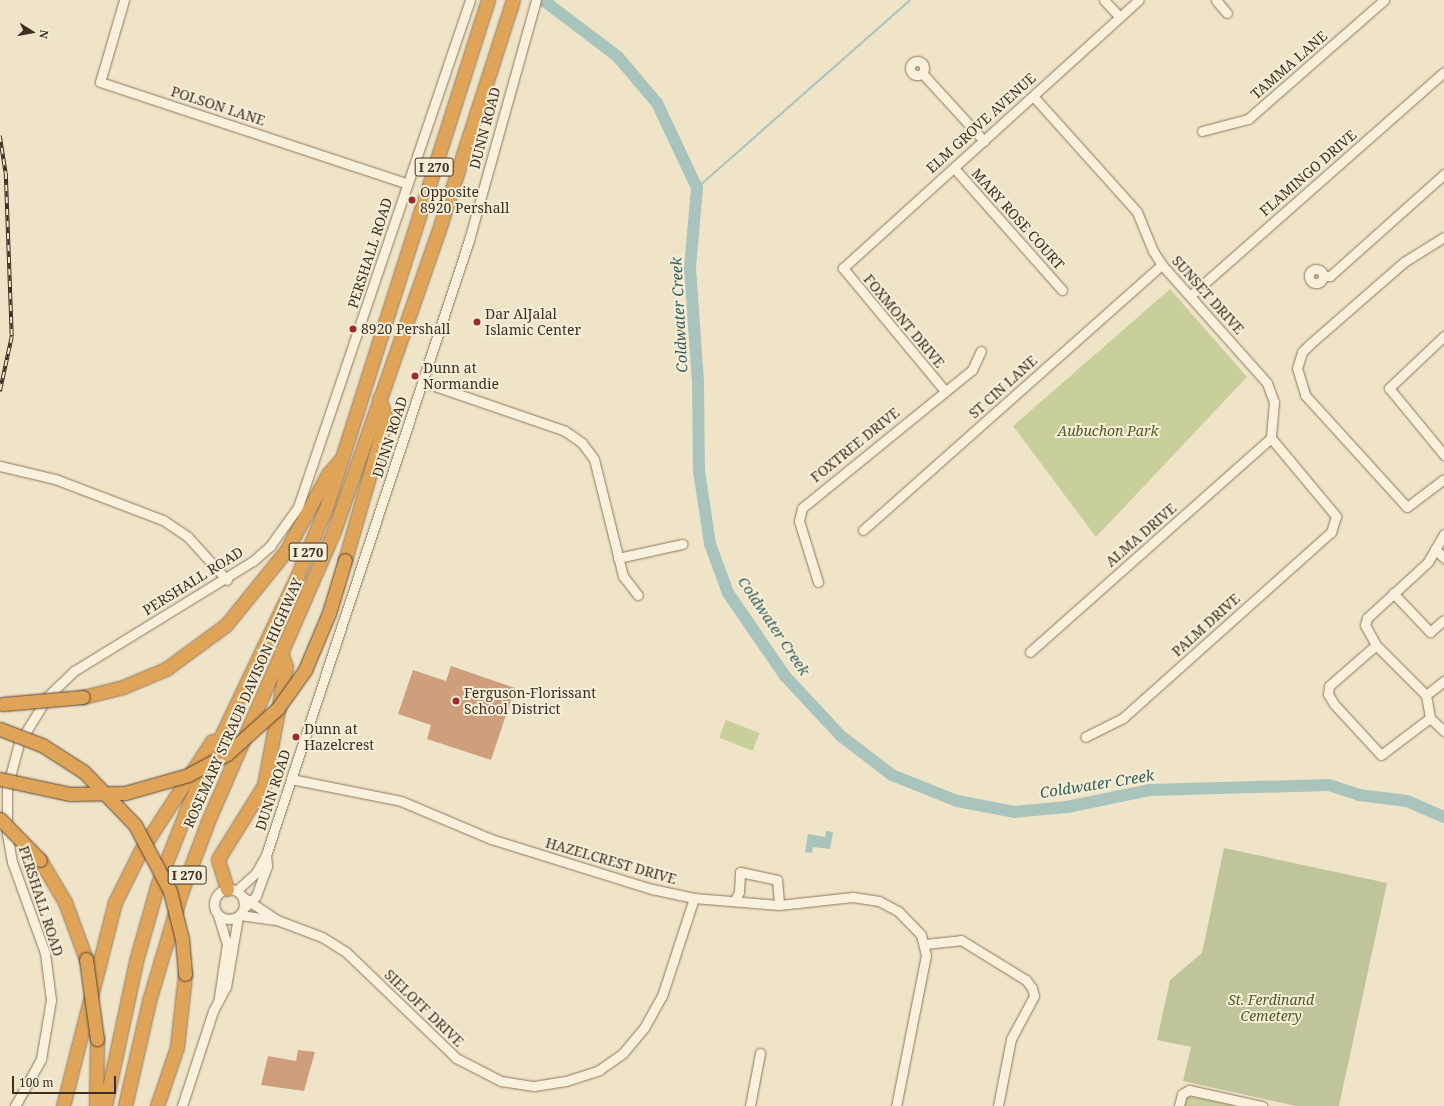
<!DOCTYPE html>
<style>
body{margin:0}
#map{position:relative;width:1444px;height:1106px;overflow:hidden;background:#f0e4c8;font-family:"Noto Serif",serif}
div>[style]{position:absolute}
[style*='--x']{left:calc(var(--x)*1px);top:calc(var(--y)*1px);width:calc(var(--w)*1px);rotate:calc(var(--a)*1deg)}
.green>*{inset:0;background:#c9cf9b;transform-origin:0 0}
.cemetery>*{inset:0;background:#bfc49a}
.water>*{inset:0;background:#a9c4bc}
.stream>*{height:2px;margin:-1px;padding:0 1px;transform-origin:1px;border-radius:1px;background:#a9c4bc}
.river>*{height:12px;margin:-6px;padding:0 6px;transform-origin:6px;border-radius:6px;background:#a9c4bc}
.building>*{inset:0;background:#cf9f7d}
.roads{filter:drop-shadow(0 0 1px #8d765c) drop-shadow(0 0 1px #8d765c)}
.minor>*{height:9px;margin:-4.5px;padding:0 4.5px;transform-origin:4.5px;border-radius:4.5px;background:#faf1dc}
.minor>.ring{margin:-4.5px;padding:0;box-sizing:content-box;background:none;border:9px solid #faf1dc;border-radius:50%}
.highway>*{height:13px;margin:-6.5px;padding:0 6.5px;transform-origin:6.5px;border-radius:6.5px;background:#e0a458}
.rail>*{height:3.5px;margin-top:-1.75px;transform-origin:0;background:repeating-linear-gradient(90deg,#f7eed8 0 6px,#3d2e20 0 12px);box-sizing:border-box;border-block:1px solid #3d2e20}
.bridges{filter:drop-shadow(0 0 1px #5b4430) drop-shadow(0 0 1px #5b4430)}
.highway-bridge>*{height:13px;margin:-6.5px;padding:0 6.5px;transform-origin:6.5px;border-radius:6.5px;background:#e0a458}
.dots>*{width:11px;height:11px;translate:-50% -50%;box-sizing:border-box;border:2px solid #f7eed8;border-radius:50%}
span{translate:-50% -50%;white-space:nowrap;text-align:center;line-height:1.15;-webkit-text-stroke:4px #f7eed8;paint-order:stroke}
.shield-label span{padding:1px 3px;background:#f7eed8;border:1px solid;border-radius:3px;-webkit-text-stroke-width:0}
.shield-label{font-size:13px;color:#3d2e20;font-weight:700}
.street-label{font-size:14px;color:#3d2e20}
.poi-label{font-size:14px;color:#3d2e20}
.left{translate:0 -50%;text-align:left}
.park-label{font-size:14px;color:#4d5a26;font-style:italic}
.water-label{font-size:15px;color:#2f5d5a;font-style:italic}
.north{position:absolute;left:12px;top:12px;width:40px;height:40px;-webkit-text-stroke:3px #f7eed8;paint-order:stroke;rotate:101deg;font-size:11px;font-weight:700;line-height:16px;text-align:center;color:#3d2e20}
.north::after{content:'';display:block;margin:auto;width:14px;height:18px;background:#3d2e20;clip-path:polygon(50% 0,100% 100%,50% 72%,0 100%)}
.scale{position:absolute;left:12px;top:1076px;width:104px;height:18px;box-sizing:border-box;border:2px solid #3d2e20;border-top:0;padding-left:5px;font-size:12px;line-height:14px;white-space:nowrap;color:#3d2e20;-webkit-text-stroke:3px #f7eed8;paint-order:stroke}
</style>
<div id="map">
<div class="green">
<div style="clip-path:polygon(1170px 289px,1247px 377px,1096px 537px,1013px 426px)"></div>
<div style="left:726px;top:720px;width:36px;height:19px;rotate:21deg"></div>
<div style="clip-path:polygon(1179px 1094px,1240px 1106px,1177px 1106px)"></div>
</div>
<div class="cemetery">
<div style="clip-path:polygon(1224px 848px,1387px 883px,1339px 1106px,1296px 1106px,1183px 1081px,1191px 1047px,1157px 1040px,1170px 980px,1202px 953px)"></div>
</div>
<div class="water">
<div style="clip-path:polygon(826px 831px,833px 832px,830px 849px,813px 847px,812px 853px,805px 852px,808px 834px,825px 837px)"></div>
</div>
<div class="stream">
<div style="--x:697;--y:188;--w:284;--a:-41.4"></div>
</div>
<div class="river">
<div style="--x:543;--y:0;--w:94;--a:37.2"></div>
<div style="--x:618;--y:57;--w:60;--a:49.7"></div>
<div style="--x:657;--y:103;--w:94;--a:64.8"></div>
<div style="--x:697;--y:188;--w:80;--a:95"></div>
<div style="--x:690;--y:268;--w:113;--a:86"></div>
<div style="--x:698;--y:381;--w:90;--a:89.4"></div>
<div style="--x:699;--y:471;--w:74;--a:81.4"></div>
<div style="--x:710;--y:544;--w:52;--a:69.8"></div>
<div style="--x:728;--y:593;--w:101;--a:55.5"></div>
<div style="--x:785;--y:676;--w:82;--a:47"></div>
<div style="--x:841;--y:736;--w:64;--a:37.4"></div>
<div style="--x:892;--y:775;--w:70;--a:21.8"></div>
<div style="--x:957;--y:801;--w:58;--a:10.9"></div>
<div style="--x:1014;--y:812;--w:53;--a:-5.4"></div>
<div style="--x:1067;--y:807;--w:85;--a:-11.6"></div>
<div style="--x:1150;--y:790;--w:179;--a:-1.6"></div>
<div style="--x:1329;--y:785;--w:32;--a:18"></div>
<div style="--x:1359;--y:795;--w:48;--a:7.1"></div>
<div style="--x:1407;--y:801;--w:40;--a:23.4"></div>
</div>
<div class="building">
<div style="clip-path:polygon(451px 666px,515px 688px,491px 760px,427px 739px,431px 725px,398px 714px,413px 670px,446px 681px)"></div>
<div style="clip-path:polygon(298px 1050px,315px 1052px,304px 1091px,261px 1085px,268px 1056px,296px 1061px)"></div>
</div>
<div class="roads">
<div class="minor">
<div style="--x:124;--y:0;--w:85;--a:106.3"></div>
<div style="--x:100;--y:82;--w:324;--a:18.3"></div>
<div style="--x:1104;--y:0;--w:23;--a:47"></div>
<div style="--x:1216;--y:0;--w:17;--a:50"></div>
<div class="ring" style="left:910px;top:61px;width:5px;height:5px"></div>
<div style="--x:922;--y:73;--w:92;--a:47.6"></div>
<div style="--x:1033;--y:96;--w:156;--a:48.1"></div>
<div style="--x:1137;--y:212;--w:42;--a:67.7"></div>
<div style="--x:1153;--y:251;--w:17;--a:57"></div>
<div style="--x:1162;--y:265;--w:158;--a:48.3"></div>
<div style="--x:1267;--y:383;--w:20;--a:70"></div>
<div style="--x:1274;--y:402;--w:36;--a:95"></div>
<div style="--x:1271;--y:438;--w:102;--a:50.2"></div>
<div style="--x:1336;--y:516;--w:17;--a:107"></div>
<div style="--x:1331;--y:532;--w:279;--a:138.2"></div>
<div style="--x:1123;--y:718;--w:42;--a:153.4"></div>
<div style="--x:1202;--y:131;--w:48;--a:-14.6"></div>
<div style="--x:1248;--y:119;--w:181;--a:-41.2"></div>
<div style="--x:954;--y:168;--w:163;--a:48.5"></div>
<div style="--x:1444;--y:237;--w:47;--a:148"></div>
<div style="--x:1404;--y:262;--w:125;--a:138.9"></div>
<div style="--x:1310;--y:344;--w:11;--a:135"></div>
<div style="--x:1302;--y:352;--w:17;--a:107"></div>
<div style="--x:1297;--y:368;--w:28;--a:73"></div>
<div style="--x:1305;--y:395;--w:151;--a:47.7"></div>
<div style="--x:1407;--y:507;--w:46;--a:-37.1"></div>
<div class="ring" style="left:1309px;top:269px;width:5px;height:5px"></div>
<div style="--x:1323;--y:276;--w:7;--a:0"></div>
<div style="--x:1330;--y:276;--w:153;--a:-41.8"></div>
<div style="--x:1191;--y:295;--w:337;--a:-41.4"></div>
<div style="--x:1444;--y:336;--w:76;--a:136.6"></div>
<div style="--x:1389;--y:388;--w:87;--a:50.6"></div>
<div style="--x:423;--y:382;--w:150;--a:19"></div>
<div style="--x:565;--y:431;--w:21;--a:35"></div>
<div style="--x:582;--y:443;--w:20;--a:53"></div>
<div style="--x:594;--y:459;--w:121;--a:76.1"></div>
<div style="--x:623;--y:576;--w:24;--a:52"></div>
<div style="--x:945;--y:391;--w:160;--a:-129.7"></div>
<div style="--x:843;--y:268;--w:399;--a:-42.2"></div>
<div style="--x:0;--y:466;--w:57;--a:13.3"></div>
<div style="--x:55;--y:479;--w:116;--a:20.8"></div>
<div style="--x:163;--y:520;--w:30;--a:34"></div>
<div style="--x:188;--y:537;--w:58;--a:47.8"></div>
<div style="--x:863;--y:530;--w:400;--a:-41.6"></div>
<div style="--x:1444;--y:534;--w:32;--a:120"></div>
<div style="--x:1428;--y:562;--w:83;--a:137.4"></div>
<div style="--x:1367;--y:618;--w:7;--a:106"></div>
<div style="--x:1365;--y:625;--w:23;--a:61"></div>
<div style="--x:1376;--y:645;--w:71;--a:45"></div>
<div style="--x:1426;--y:695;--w:23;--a:-38"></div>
<div style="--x:1435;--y:549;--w:13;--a:45"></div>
<div style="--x:618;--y:558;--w:66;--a:-12.3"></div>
<div style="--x:818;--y:582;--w:64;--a:-107.3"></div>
<div style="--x:799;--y:521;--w:13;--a:-77"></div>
<div style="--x:802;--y:508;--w:219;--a:-39.1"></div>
<div style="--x:972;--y:370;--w:21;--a:-65"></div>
<div style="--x:1393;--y:593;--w:54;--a:46.5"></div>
<div style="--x:1430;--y:632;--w:18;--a:-41"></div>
<div style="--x:1376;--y:645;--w:62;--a:138.9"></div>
<div style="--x:1329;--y:686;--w:8;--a:97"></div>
<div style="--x:1328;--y:694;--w:12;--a:59"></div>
<div style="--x:1334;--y:704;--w:69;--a:47.3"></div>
<div style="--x:1381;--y:755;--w:61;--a:-37.1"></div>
<div style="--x:1030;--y:652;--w:322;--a:-41.6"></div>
<div style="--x:1426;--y:695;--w:23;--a:80"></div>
<div style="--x:1430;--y:718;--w:19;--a:43"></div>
<div style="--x:291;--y:779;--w:112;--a:11.3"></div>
<div style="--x:401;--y:801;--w:98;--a:22.9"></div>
<div style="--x:491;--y:839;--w:169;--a:17.3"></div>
<div style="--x:652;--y:889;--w:43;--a:12.1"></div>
<div style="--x:694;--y:898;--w:85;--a:4.7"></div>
<div style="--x:779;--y:905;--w:74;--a:-6.2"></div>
<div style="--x:853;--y:897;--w:26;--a:9"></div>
<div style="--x:879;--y:901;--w:21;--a:28"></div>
<div style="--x:898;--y:911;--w:33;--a:46"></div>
<div style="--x:921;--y:935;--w:21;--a:76"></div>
<div style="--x:926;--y:955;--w:154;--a:101.2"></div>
<div class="ring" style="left:214px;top:889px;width:21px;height:21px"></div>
<div style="--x:237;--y:890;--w:25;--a:-42"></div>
<div style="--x:256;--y:873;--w:21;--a:-61"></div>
<div style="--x:266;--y:855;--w:648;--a:-71.73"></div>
<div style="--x:469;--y:240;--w:249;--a:-74.4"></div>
<div style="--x:243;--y:897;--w:41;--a:34.1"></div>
<div style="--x:277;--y:920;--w:48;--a:20.7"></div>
<div style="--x:322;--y:937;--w:28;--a:32"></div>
<div style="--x:346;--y:952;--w:153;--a:43.9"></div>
<div style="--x:456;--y:1058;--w:51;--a:27.1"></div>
<div style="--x:501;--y:1081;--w:33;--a:9"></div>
<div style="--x:534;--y:1086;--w:32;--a:-9"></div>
<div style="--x:566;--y:1081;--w:35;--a:-18"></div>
<div style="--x:599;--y:1070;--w:29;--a:-35"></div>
<div style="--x:623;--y:1053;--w:33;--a:-50"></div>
<div style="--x:644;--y:1028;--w:37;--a:-61"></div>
<div style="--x:662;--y:996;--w:103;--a:-71.9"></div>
<div style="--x:735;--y:900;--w:9;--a:-63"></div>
<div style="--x:739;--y:892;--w:20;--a:-87"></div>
<div style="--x:740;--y:872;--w:38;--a:12"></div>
<div style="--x:777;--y:880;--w:25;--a:85"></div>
<div style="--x:246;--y:906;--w:14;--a:-45"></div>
<div style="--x:256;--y:896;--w:32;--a:-70"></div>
<div style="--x:267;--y:866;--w:11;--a:-95"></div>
<div style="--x:218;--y:915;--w:30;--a:73"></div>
<div style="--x:227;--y:944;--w:54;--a:98.6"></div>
<div style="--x:240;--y:915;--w:34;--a:8"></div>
<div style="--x:925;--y:944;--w:36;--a:-6"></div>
<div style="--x:961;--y:940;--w:76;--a:31.6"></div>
<div style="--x:1026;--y:980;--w:10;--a:53"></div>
<div style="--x:1032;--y:988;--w:8;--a:76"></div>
<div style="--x:1034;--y:996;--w:49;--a:118.1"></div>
<div style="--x:1011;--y:1039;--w:68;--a:101"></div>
<div style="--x:15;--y:1106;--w:54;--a:-61"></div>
<div style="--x:41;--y:1059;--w:60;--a:-80.4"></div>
<div style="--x:51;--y:1000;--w:47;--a:-97.3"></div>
<div style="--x:45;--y:953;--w:97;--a:-109.9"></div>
<div style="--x:12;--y:862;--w:27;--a:-100"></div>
<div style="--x:7;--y:835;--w:47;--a:-90"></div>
<div style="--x:7;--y:788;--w:47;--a:-75.1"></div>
<div style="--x:19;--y:743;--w:55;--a:-58.3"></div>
<div style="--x:48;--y:696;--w:36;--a:-44"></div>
<div style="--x:74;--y:671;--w:210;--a:-31.6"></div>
<div style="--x:253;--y:561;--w:23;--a:-41"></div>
<div style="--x:270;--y:546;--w:48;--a:-54.3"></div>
<div style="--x:298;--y:507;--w:535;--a:-71.26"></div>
<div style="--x:182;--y:1106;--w:100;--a:-71.9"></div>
<div style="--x:213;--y:1011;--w:27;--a:-62"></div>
<div style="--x:226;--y:987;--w:71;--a:-80.3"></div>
<div style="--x:750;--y:1106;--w:54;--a:-79.3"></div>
<div style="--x:1179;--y:1106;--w:12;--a:-76"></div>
<div style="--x:1182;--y:1094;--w:8;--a:-30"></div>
<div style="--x:1189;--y:1090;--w:75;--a:12.4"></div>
</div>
<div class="highway">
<div style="--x:345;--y:560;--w:148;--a:-73.9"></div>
<div style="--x:386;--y:418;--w:21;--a:-109"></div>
<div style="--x:83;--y:697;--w:41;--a:-14"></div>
<div style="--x:123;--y:687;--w:47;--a:-22.7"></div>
<div style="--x:166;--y:669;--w:74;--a:-36.3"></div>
<div style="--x:226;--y:625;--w:95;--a:-51"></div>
<div style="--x:286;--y:551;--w:88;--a:-61.4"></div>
<div style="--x:328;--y:474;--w:18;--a:-49"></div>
<div style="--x:40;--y:860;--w:49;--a:59.2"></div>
<div style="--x:65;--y:902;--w:61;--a:69.8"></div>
<div style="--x:227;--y:889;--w:31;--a:-107"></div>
<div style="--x:218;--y:859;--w:87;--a:-58.1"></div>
<div style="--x:264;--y:785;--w:120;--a:-79.4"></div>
<div style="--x:286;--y:667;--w:13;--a:-108"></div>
<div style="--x:63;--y:1106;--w:211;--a:-75.7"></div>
<div style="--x:115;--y:902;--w:58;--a:-63.4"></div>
<div style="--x:141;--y:850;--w:130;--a:-56.9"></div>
<div style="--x:96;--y:1106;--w:67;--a:-89.1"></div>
<div style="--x:105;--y:1106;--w:148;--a:-77.9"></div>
<div style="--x:136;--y:961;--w:81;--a:-74.2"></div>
<div style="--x:158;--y:883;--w:85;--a:-68.6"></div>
<div style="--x:189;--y:804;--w:255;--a:-64.6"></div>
<div style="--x:298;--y:574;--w:75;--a:-67.2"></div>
<div style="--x:327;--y:505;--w:530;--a:-72.32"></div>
<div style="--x:125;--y:1106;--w:108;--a:-77.1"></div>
<div style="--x:149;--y:1001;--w:113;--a:-73.5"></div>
<div style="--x:181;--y:893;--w:77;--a:-69.4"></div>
<div style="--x:208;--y:821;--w:316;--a:-66.5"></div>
<div style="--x:334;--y:531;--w:326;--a:-70.8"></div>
<div style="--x:441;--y:223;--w:234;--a:-72.1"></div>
<div style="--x:157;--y:1106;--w:62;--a:-71.3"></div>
<div style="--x:177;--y:1047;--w:73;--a:-83.7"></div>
</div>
</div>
<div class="rail">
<div style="--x:0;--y:136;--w:37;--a:81"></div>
<div style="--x:6;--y:173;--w:164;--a:87.9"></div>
<div style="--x:12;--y:337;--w:56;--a:102.3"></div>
</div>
<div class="bridges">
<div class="highway-bridge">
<div style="--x:3;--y:704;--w:80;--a:-5"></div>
<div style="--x:0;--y:729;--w:45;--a:20.9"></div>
<div style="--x:42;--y:745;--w:50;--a:32.7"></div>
<div style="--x:84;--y:772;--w:74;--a:46.1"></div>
<div style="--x:135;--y:825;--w:75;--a:62.1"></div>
<div style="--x:170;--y:891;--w:49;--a:76"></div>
<div style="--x:182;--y:939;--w:35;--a:85"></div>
<div style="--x:0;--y:779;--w:72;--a:12.1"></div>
<div style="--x:70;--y:794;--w:55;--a:-1"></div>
<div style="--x:125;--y:793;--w:66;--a:-15.9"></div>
<div style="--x:188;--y:775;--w:44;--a:-28.3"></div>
<div style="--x:227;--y:754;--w:69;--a:-42"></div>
<div style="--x:278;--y:708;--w:47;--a:-54.6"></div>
<div style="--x:305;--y:670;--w:62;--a:-67.2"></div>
<div style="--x:329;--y:613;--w:55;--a:-73.2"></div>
<div style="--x:0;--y:819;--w:57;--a:45.7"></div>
<div style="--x:86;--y:959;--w:81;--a:82.2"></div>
</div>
</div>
<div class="dots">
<div style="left:412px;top:200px;background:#9e2a2b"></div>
<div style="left:477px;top:322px;background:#9e2a2b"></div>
<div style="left:353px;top:329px;background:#9e2a2b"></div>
<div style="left:415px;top:376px;background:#9e2a2b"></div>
<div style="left:456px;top:701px;background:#9e2a2b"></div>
<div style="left:296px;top:737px;background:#9e2a2b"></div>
</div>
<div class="shield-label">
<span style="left:434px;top:167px">I 270</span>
<span style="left:308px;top:552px">I 270</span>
<span style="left:187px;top:875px">I 270</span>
</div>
<div class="street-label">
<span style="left:1289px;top:65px;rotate:-41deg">TAMMA LANE</span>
<span style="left:218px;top:106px;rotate:18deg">POLSON LANE</span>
<span style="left:981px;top:123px;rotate:-42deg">ELM GROVE AVENUE</span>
<span style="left:485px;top:128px;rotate:-75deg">DUNN ROAD</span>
<span style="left:1308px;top:173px;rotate:-41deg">FLAMINGO DRIVE</span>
<span style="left:1018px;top:219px;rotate:48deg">MARY ROSE COURT</span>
<span style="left:370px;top:253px;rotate:-72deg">PERSHALL ROAD</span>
<span style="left:1208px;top:295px;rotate:48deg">SUNSET DRIVE</span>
<span style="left:904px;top:321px;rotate:50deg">FOXMONT DRIVE</span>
<span style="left:1003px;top:387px;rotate:-42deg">ST CIN LANE</span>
<span style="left:390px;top:437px;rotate:-72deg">DUNN ROAD</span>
<span style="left:855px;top:445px;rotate:-39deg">FOXTREE DRIVE</span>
<span style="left:1141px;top:535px;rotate:-41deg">ALMA DRIVE</span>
<span style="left:193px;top:581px;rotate:-32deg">PERSHALL ROAD</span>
<span style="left:1206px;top:625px;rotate:-42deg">PALM DRIVE</span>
<span style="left:243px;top:703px;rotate:-66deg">ROSEMARY STRAUB DAVISON HIGHWAY</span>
<span style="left:273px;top:790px;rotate:-72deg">DUNN ROAD</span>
<span style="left:611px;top:861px;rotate:16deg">HAZELCREST DRIVE</span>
<span style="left:41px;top:901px;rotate:72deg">PERSHALL ROAD</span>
<span style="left:424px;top:1008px;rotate:44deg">SIELOFF DRIVE</span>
</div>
<div class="poi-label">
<span class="left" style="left:420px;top:200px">Opposite<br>8920 Pershall</span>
<span class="left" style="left:485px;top:322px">Dar AlJalal<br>Islamic Center</span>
<span class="left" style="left:361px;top:329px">8920 Pershall</span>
<span class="left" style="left:423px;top:376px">Dunn at<br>Normandie</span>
<span class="left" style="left:464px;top:701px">Ferguson-Florissant<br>School District</span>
<span class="left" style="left:304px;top:737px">Dunn at<br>Hazelcrest</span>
</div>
<div class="park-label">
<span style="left:1108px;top:431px">Aubuchon Park</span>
<span style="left:1271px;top:1008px">St. Ferdinand<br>Cemetery</span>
</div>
<div class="water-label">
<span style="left:679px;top:315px;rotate:-93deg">Coldwater Creek</span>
<span style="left:774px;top:626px;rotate:56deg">Coldwater Creek</span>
<span style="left:1097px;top:784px;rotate:-9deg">Coldwater Creek</span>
</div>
<div class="north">N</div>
<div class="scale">100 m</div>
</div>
